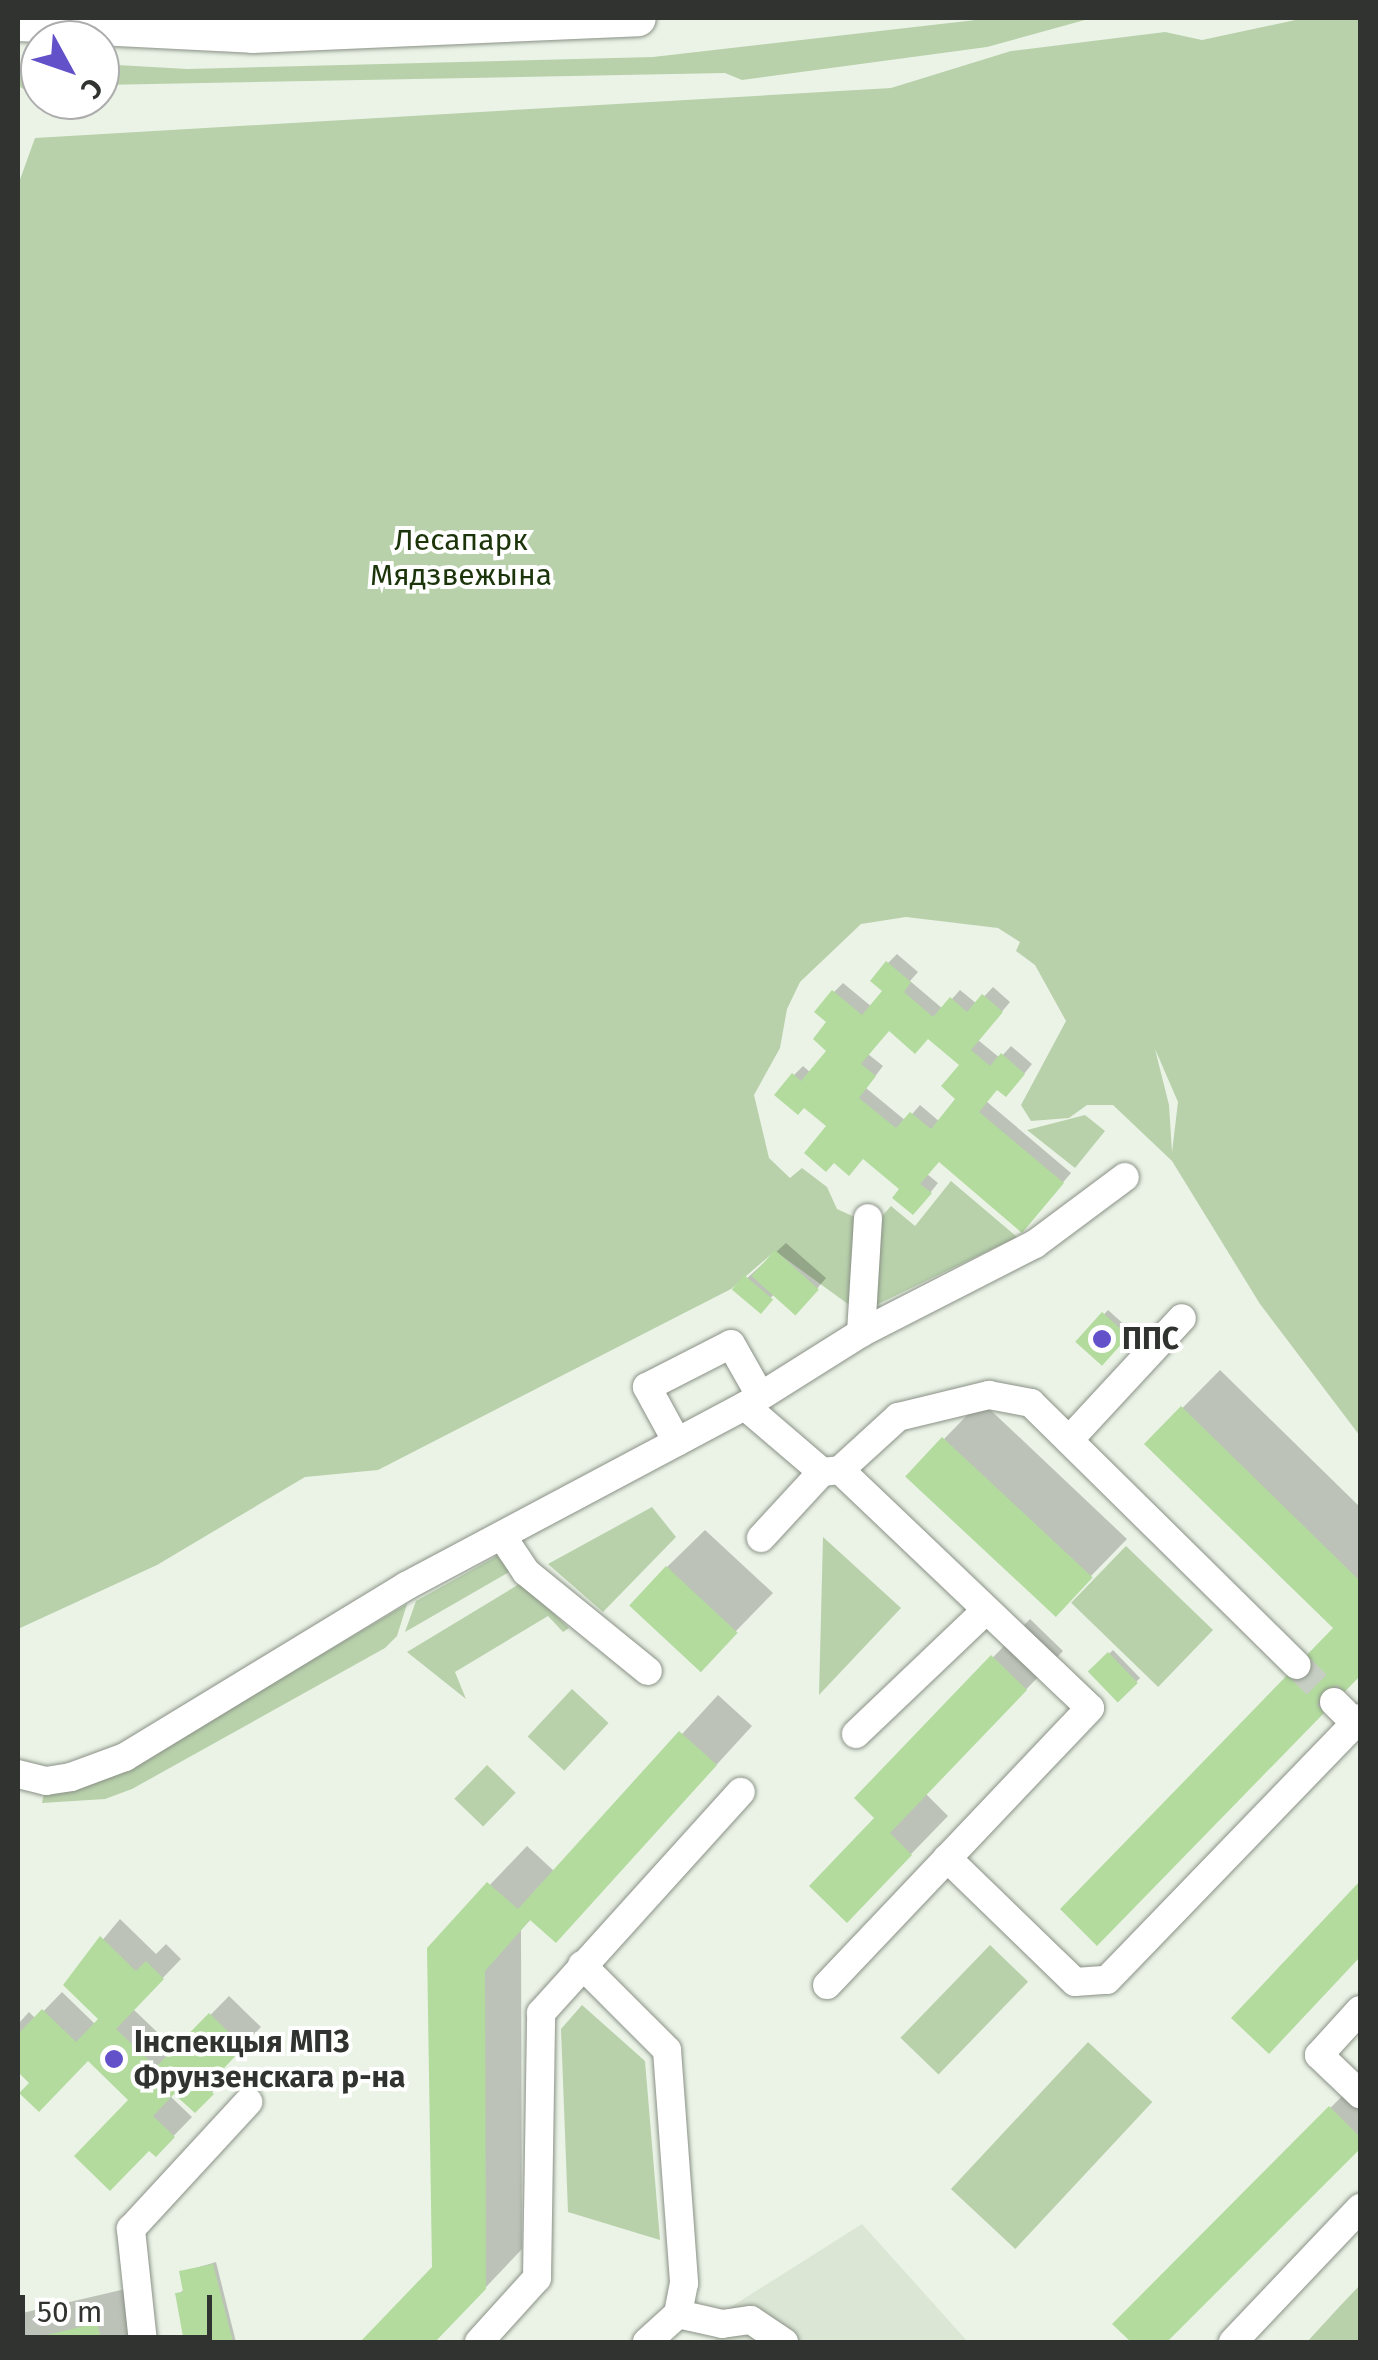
<!DOCTYPE html>
<meta charset="utf-8">
<style>
body{margin:0}
#map{position:relative;width:1378px;height:2360px;overflow:hidden;background:#ebf3e7;font-family:"Fira Sans",sans-serif}
div>[style]{position:absolute}
[style*='--x']{left:calc(var(--x)*1px);top:calc(var(--y)*1px);width:calc(var(--w)*1px);rotate:calc(var(--a)*1deg)}
.built>*{inset:0;background:#dbe6d5}
.green>*{inset:0;background:#b8d1ab;transform-origin:0 0}
.round{border-radius:50%}
.shadow>*{inset:0;background:#0003;transform-origin:0 0}
.building>*{inset:0;background:#b3db9e;transform-origin:0 0}
.minor-tunnel>*{height:28px;margin-top:-14px;transform-origin:0;background:repeating-linear-gradient(90deg,#c6cdc2 0 28px,transparent 0 42px)}
.roads{filter:drop-shadow(0 0 2px #8a9186) drop-shadow(0 0 2px #8a9186)}
.minor>*{height:28px;margin:-14px;padding:0 14px;transform-origin:14px;border-radius:14px;background:#fff}
.major>*{height:35px;margin:-17.5px;padding:0 17.5px;transform-origin:17.5px;border-radius:17.5px;background:#fff}
.dots>*{width:28px;height:28px;translate:-50% -50%;box-sizing:border-box;border:5px solid #fff;border-radius:50%}
span{translate:-50% -50%;white-space:nowrap;text-align:center;line-height:1.15;-webkit-text-stroke:8px #fff;paint-order:stroke}
.park-label{font-size:30px;color:#1b3409}
.poi-label{font-size:30px;color:#30332f;font-weight:700}
.left{translate:0 -50%;text-align:left}
.frame{position:absolute;inset:0;border:20px solid #30332f;pointer-events:none}
.north{position:absolute;left:20px;top:20px;width:100px;height:100px;box-sizing:border-box;background:#fff;border:2px solid #acadac;border-radius:50%;rotate:130deg;font-size:28px;font-weight:700;line-height:40px;text-align:center;color:#30332f}
.north::after{content:'';display:block;margin:auto;width:35px;height:45px;background:#6351ca;clip-path:polygon(50% 0,100% 100%,50% 72%,0 100%)}
.scale{position:absolute;left:20px;top:2295px;width:192px;height:45px;box-sizing:border-box;border:5px solid #30332f;border-top:0;padding-left:12px;font-size:30px;line-height:35px;white-space:nowrap;color:#30332f;-webkit-text-stroke:8px #fff;paint-order:stroke}
</style>
<div id="map">
<div class="built">
<div style="clip-path:polygon(862px 2224px,968px 2342px,713px 2342px,724px 2330px,718px 2315px)"></div>
</div>
<div class="green">
<div style="clip-path:polygon(993px 18px,1092px 18px,987px 47px,742px 80px,725px 73px,100px 85px,100px 64px,187px 69px,653px 57px)"></div>
<div style="clip-path:polygon(evenodd,1305px 18px,1360px 18px,1360px 1436px,1260px 1304px,1172px 1161px,1113px 1105px,1087px 1105px,1069px 1118px,1031px 1121px,1021px 1105px,1066px 1021px,1035px 965px,1016px 951px,1020px 942px,998px 928px,906px 917px,861px 924px,800px 982px,787px 1009px,780px 1048px,754px 1095px,769px 1158px,790px 1178px,802px 1168px,827px 1187px,837px 1209px,859px 1219px,852px 1307px,775px 1251px,731px 1289px,378px 1470px,305px 1477px,157px 1565px,18px 1629px,18px 185px,35px 138px,891px 88px,1011px 51px,1165px 32px,1202px 40px,1305px 18px,1155px 1049px,1178px 1102px,1172px 1152px,1169px 1105px,1155px 1049px)"></div>
<div class="round" style="left:15px;top:62px;width:28px;height:28px"></div>
<div style="clip-path:polygon(1085px 1115px,1105px 1131px,1075px 1168px,1027px 1130px)"></div>
<div style="clip-path:polygon(951px 1181px,1017px 1237px,872px 1307px,876px 1223px,891px 1206px,915px 1226px)"></div>
<div style="clip-path:polygon(652px 1507px,676px 1537px,603px 1612px,548px 1564px)"></div>
<div style="clip-path:polygon(823px 1537px,901px 1608px,819px 1695px)"></div>
<div style="left:1126px;top:1546px;width:121px;height:79px;rotate:44deg"></div>
<div style="clip-path:polygon(497px 1556px,511px 1571px,405px 1632px,416px 1601px)"></div>
<div style="clip-path:polygon(521px 1583px,569px 1628px,563px 1632px,548px 1616px,455px 1672px,466px 1699px,407px 1652px)"></div>
<div style="clip-path:polygon(407px 1604px,397px 1636px,385px 1648px,132px 1789px,105px 1799px,42px 1803px,44px 1793px,136px 1764px)"></div>
<div style="left:572px;top:1689px;width:50px;height:65px;rotate:43deg"></div>
<div style="left:487px;top:1765px;width:40px;height:47px;rotate:44deg"></div>
<div style="left:990px;top:1945px;width:53px;height:129px;rotate:44deg"></div>
<div style="clip-path:polygon(582px 2005px,645px 2061px,660px 2240px,568px 2212px,561px 2029px)"></div>
<div style="left:1088px;top:2042px;width:88px;height:201px;rotate:43deg"></div>
<div style="clip-path:polygon(1360px 2285px,1360px 2342px,1307px 2342px,1340px 2306px)"></div>
</div>
<div class="shadow">
<div style="clip-path:polygon(evenodd,897px 954px,918px 972px,910px 981px,943px 1009px,960px 990px,977px 1004px,993px 987px,1010px 1002px,978px 1040px,1000px 1058px,1011px 1046px,1032px 1064px,1015px 1085px,998px 1087px,986px 1101px,1071px 1173px,1031px 1220px,939px 1160px,927px 1174px,938px 1183px,922px 1203px,830px 1126px,794px 1075px,803px 1066px,811px 1073px,830px 1050px,830px 1022px,818px 1012px,834px 992px,843px 983px,872px 1007px,886px 991px,888px 963px,897px 954px,890px 1028px,928px 1036px,962px 1064px,959px 1099px,940px 1122px,920px 1105px,906px 1121px,866px 1088px,883px 1066px,868px 1054px,890px 1028px)"></div>
<div style="clip-path:polygon(786px 1243px,826px 1278px,805px 1303px,775px 1293px,760px 1310px,735px 1289px)"></div>
<div style="left:1108px;top:1310px;width:31px;height:43px;rotate:42deg"></div>
<div style="clip-path:polygon(1220px 1370px,1360px 1507px,1360px 1673px,1135px 1905px,1336px 1628px,1147px 1444px)"></div>
<div style="clip-path:polygon(981px 1401px,1127px 1539px,1055px 1613px,944px 1439px)"></div>
<div style="clip-path:polygon(705px 1530px,773px 1593px,700px 1668px,667px 1567px)"></div>
<div style="clip-path:polygon(1030px 1619px,1063px 1651px,926px 1794px,948px 1816px,884px 1882px,878px 1818px,857px 1798px)"></div>
<div style="left:1113px;top:1650px;width:39px;height:31px;rotate:46deg"></div>
<div style="clip-path:polygon(718px 1695px,752px 1726px,556px 1940px,532px 1918px,521px 1930px,522px 2249px,434px 2342px,364px 2342px,434px 2268px,429px 1949px,527px 1846px,555px 1872px)"></div>
<div style="clip-path:polygon(120px 1919px,156px 1954px,166px 1944px,181px 1959px,133px 2009px,176px 2050px,229px 1996px,261px 2027px,223px 2067px,230px 2074px,195px 2110px,175px 2091px,170px 2096px,192px 2117px,156px 2154px,131px 2100px,88px 2058px,32px 2083px,18px 2068px,18px 2024px,29px 2012px,36px 2019px,62px 1992px,96px 2025px,102px 2019px,66px 1984px)"></div>
<div style="clip-path:polygon(1360px 2078px,1360px 2145px,1164px 2342px,1135px 2342px,1116px 2324px)"></div>
<div style="clip-path:polygon(216px 2262px,236px 2342px,187px 2342px,178px 2294px,185px 2289px,182px 2272px)"></div>
<div style="clip-path:polygon(134px 2287px,138px 2342px,18px 2342px,18px 2314px)"></div>
</div>
<div class="building">
<div style="clip-path:polygon(evenodd,886px 961px,911px 982px,904px 992px,933px 1017px,950px 997px,967px 1012px,982px 994px,1003px 1012px,971px 1050px,990px 1066px,1001px 1053px,1025px 1074px,1006px 1097px,997px 1090px,979px 1112px,1064px 1183px,1022px 1233px,939px 1162px,920px 1184px,932px 1193px,913px 1215px,892px 1198px,899px 1189px,863px 1159px,849px 1176px,834px 1163px,826px 1172px,804px 1153px,826px 1126px,804px 1108px,798px 1115px,774px 1095px,792px 1073px,801px 1081px,826px 1051px,813px 1039px,826px 1022px,814px 1012px,832px 990px,862px 1015px,882px 991px,870px 981px,886px 961px,889px 1031px,915px 1054px,928px 1039px,959px 1065px,941px 1086px,955px 1099px,931px 1129px,910px 1112px,896px 1128px,859px 1098px,876px 1076px,861px 1064px,889px 1031px)"></div>
<div style="left:775px;top:1250px;width:59px;height:35px;rotate:42deg"></div>
<div style="left:744px;top:1275px;width:38px;height:19px;rotate:40deg"></div>
<div style="left:1102px;top:1312px;width:36px;height:40px;rotate:42deg"></div>
<div style="clip-path:polygon(1181px 1406px,1360px 1581px,1360px 1676px,1097px 1946px,1060px 1909px,1333px 1628px,1144px 1444px)"></div>
<div style="left:942px;top:1437px;width:206px;height:54px;rotate:43deg"></div>
<div style="left:666px;top:1566px;width:98px;height:54px;rotate:43deg"></div>
<div style="left:1108px;top:1652px;width:43px;height:28px;rotate:46deg"></div>
<div style="clip-path:polygon(991px 1655px,1027px 1690px,890px 1833px,912px 1855px,847px 1923px,809px 1886px,874px 1818px,854px 1798px)"></div>
<div style="clip-path:polygon(679px 1731px,717px 1765px,556px 1943px,530px 1920px,485px 1971px,486px 2289px,435px 2342px,360px 2342px,432px 2267px,427px 1948px,487px 1882px,518px 1909px)"></div>
<div style="clip-path:polygon(1360px 1881px,1360px 1957px,1269px 2054px,1231px 2018px)"></div>
<div style="clip-path:polygon(100px 1936px,136px 1971px,146px 1961px,164px 1979px,116px 2029px,156px 2067px,209px 2013px,244px 2047px,206px 2087px,214px 2094px,195px 2113px,174px 2094px,153px 2116px,175px 2137px,156px 2157px,149px 2151px,110px 2191px,74px 2156px,128px 2100px,88px 2061px,39px 2112px,19px 2093px,29px 2083px,18px 2072px,18px 2034px,42px 2009px,76px 2042px,98px 2019px,63px 1985px)"></div>
<div style="clip-path:polygon(1329px 2106px,1360px 2137px,1360px 2149px,1167px 2342px,1131px 2342px,1112px 2324px)"></div>
<div style="clip-path:polygon(213px 2264px,233px 2342px,184px 2342px,175px 2293px,183px 2292px,179px 2271px)"></div>
<div style="clip-path:polygon(97px 2323px,102px 2342px,21px 2342px,21px 2341px)"></div>
</div>
<div class="minor-tunnel">
<div style="--x:1297;--y:1665;--w:52;--a:45"></div>
</div>
<div class="roads">
<div class="minor">
<div style="--x:861;--y:1333;--w:115;--a:-86.5"></div>
<div style="--x:745;--y:1406;--w:101;--a:40.6"></div>
<div style="--x:822;--y:1472;--w:18;--a:-6"></div>
<div style="--x:840;--y:1470;--w:345;--a:43.6"></div>
<div style="--x:1090;--y:1708;--w:382;--a:133.5"></div>
<div style="--x:1069;--y:1440;--w:166;--a:-47.2"></div>
<div style="--x:677;--y:1442;--w:63;--a:-118.6"></div>
<div style="--x:647;--y:1387;--w:94;--a:-27.1"></div>
<div style="--x:731;--y:1344;--w:59;--a:60.4"></div>
<div style="--x:840;--y:1470;--w:79;--a:-42.4"></div>
<div style="--x:898;--y:1417;--w:94;--a:-13.6"></div>
<div style="--x:989;--y:1395;--w:43;--a:10.8"></div>
<div style="--x:1031;--y:1403;--w:373;--a:44.6"></div>
<div style="--x:502;--y:1536;--w:43;--a:56.3"></div>
<div style="--x:526;--y:1572;--w:157;--a:39.1"></div>
<div style="--x:761;--y:1538;--w:90;--a:-47.3"></div>
<div style="--x:1334;--y:1702;--w:30;--a:45"></div>
<div style="--x:856;--y:1734;--w:178;--a:-43.6"></div>
<div style="--x:18;--y:1774;--w:29;--a:14"></div>
<div style="--x:46;--y:1781;--w:25;--a:-9"></div>
<div style="--x:71;--y:1777;--w:58;--a:-20.3"></div>
<div style="--x:125;--y:1757;--w:329;--a:-31.3"></div>
<div style="--x:406;--y:1586;--w:384;--a:-28"></div>
<div style="--x:745;--y:1406;--w:137;--a:-32.2"></div>
<div style="--x:861;--y:1333;--w:195;--a:-27.1"></div>
<div style="--x:1035;--y:1244;--w:112;--a:-36.7"></div>
<div style="--x:947;--y:1858;--w:178;--a:44.1"></div>
<div style="--x:1075;--y:1982;--w:32;--a:-4"></div>
<div style="--x:1107;--y:1980;--w:364;--a:-46"></div>
<div style="--x:582;--y:1965;--w:120;--a:45"></div>
<div style="--x:667;--y:2050;--w:234;--a:85.8"></div>
<div style="--x:684;--y:2283;--w:32;--a:101"></div>
<div style="--x:678;--y:2314;--w:42;--a:137.9"></div>
<div style="--x:1360;--y:2010;--w:61;--a:132.3"></div>
<div style="--x:1319;--y:2055;--w:57;--a:43.6"></div>
<div style="--x:678;--y:2314;--w:45;--a:12.8"></div>
<div style="--x:722;--y:2324;--w:29;--a:-8"></div>
<div style="--x:751;--y:2320;--w:40;--a:34"></div>
<div style="--x:143;--y:2342;--w:114;--a:-96.1"></div>
<div style="--x:131;--y:2229;--w:173;--a:-47.3"></div>
<div style="--x:479;--y:2342;--w:86;--a:-47.8"></div>
<div style="--x:537;--y:2278;--w:265;--a:-89.1"></div>
<div style="--x:541;--y:2013;--w:298;--a:-47.9"></div>
<div style="--x:1233;--y:2342;--w:185;--a:-46.5"></div>
</div>
<div class="major">
<div style="--x:18;--y:23;--w:234;--a:2.9"></div>
<div style="--x:252;--y:35;--w:386;--a:-2.5"></div>
</div>
</div>
<div class="dots">
<div style="left:1102px;top:1339px;background:#6351ca"></div>
<div style="left:114px;top:2059px;background:#6351ca"></div>
</div>
<div class="park-label">
<span style="left:461px;top:557px">Лесапарк<br>Мядзвежына</span>
</div>
<div class="poi-label">
<span class="left" style="left:1122px;top:1339px">ППС</span>
<span class="left" style="left:134px;top:2059px">Інспекцыя МПЗ<br>Фрунзенскага р-на</span>
</div>
<div class="frame"></div>
<div class="north">С</div>
<div class="scale">50 m</div>
</div>
